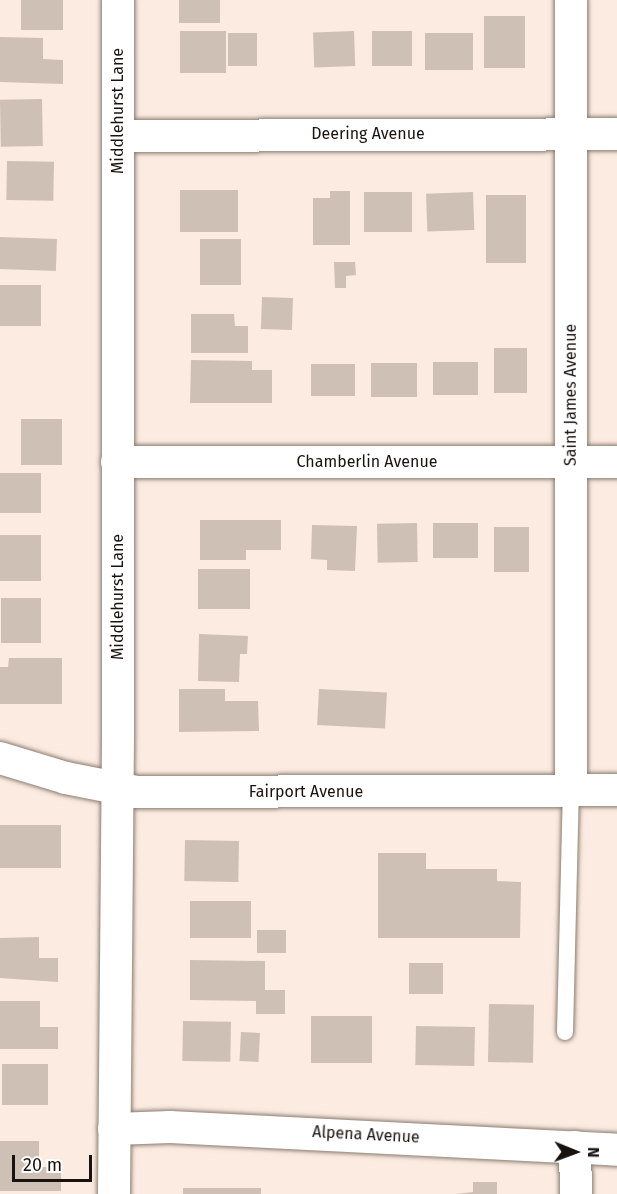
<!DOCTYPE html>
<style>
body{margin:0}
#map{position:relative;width:617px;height:1194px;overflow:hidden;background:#fbebe0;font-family:"Fira Sans",sans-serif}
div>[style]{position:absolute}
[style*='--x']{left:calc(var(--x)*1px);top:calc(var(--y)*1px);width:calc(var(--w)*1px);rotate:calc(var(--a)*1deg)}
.building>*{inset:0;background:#cfc0b5;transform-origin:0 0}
.roads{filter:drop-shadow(0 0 2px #8a7c71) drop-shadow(0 0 2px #8a7c71)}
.lane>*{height:16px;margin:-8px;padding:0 8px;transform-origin:8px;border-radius:8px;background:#fff}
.street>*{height:32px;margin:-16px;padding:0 16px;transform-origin:16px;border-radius:16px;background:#fff}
span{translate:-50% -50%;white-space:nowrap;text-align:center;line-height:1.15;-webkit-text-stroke:4.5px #fff;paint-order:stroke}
.street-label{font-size:16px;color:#18130f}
.north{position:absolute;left:545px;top:1122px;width:60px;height:60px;-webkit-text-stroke:4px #fff;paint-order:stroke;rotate:91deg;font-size:16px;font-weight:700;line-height:24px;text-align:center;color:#18130f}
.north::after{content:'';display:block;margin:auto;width:21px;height:27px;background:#18130f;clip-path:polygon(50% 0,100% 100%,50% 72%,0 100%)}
.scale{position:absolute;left:12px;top:1155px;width:80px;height:27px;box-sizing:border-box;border:3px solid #18130f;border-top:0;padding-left:8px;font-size:18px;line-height:21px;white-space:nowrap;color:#18130f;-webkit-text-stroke:4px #fff;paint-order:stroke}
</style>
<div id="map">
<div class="building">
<div style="left:21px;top:0;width:42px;height:30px"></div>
<div style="left:179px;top:0;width:41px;height:23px"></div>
<div style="left:484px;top:16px;width:41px;height:52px"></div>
<div style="left:180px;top:31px;width:46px;height:42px"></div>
<div style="left:354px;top:31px;width:35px;height:41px;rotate:88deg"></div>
<div style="left:372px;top:31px;width:40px;height:35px"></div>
<div style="left:228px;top:33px;width:29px;height:33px"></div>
<div style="left:425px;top:33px;width:48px;height:37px"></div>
<div style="clip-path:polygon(0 37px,43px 38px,43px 59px,63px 60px,63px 84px,0 82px)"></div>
<div style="left:42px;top:99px;width:47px;height:42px;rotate:89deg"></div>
<div style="left:7px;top:161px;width:47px;height:39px;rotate:1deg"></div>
<div style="left:180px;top:190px;width:58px;height:42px"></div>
<div style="clip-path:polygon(330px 191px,350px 191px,350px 245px,313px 245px,313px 198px,330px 198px)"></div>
<div style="left:364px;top:192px;width:48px;height:40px"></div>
<div style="left:473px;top:192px;width:38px;height:47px;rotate:88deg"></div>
<div style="left:486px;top:195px;width:40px;height:68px"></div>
<div style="left:0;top:237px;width:57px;height:32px;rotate:2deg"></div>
<div style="left:200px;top:239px;width:41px;height:46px"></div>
<div style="clip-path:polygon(334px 262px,355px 262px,356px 275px,346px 276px,346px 288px,335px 288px)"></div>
<div style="left:0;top:285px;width:41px;height:41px"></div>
<div style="left:262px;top:297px;width:31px;height:32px;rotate:2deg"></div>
<div style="clip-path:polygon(191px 314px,234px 314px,235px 326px,248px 326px,248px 353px,191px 353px)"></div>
<div style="left:494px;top:348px;width:33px;height:45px"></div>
<div style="clip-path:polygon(191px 360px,252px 361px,252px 370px,272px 370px,272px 403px,190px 403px)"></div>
<div style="left:478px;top:362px;width:33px;height:45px;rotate:90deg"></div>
<div style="left:371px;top:363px;width:46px;height:34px"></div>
<div style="left:311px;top:364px;width:44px;height:32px"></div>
<div style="left:21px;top:419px;width:41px;height:46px"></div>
<div style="left:0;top:473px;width:41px;height:40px"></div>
<div style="clip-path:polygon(200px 520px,281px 520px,281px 550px,246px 550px,246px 560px,200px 560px)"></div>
<div style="left:417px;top:523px;width:39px;height:40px;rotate:89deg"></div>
<div style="left:433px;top:523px;width:45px;height:35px"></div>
<div style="clip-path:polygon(312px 525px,357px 526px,355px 571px,327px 570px,327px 560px,311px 559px)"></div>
<div style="left:494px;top:527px;width:35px;height:45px"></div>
<div style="left:0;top:535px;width:41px;height:46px"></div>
<div style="left:198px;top:569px;width:52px;height:40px"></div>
<div style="left:1px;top:598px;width:40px;height:45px"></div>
<div style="clip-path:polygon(199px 634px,248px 636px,247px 654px,240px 654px,239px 682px,198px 681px)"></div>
<div style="clip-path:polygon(9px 658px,62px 658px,62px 704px,0 704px,0 667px,8px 667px)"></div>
<div style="clip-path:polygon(179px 689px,225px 689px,225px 701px,258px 701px,259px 731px,179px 732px)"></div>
<div style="left:319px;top:689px;width:68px;height:36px;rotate:3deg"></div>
<div style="left:0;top:825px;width:61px;height:43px"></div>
<div style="left:185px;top:840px;width:54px;height:41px;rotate:1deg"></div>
<div style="clip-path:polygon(378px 853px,426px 853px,426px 869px,497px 869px,497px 881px,521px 882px,520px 938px,378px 938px)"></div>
<div style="left:190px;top:901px;width:61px;height:37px"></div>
<div style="left:257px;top:930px;width:29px;height:23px"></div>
<div style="clip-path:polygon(39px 937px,39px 958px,58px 958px,58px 982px,0 978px,0 938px)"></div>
<div style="clip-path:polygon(190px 960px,265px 961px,265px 990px,285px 990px,285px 1014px,256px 1014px,256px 1001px,190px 1000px)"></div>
<div style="left:409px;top:963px;width:34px;height:31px"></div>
<div style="clip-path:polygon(0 1001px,40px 1001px,40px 1027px,58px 1027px,58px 1049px,0 1049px)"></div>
<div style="left:489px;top:1004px;width:45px;height:58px;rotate:1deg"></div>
<div style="left:311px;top:1016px;width:61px;height:47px"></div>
<div style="left:183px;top:1021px;width:48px;height:40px;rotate:1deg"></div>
<div style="left:416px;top:1026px;width:59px;height:39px;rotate:1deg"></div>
<div style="left:241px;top:1032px;width:19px;height:29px;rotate:3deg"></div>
<div style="left:2px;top:1064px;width:46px;height:41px"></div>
<div style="clip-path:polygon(0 1141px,39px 1141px,39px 1167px,61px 1167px,61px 1191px,0 1191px)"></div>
<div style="clip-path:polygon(473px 1182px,497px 1182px,497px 1194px,456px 1194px,473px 1192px)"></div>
<div style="left:183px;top:1188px;width:78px;height:6px"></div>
</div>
<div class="roads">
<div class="lane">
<div style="--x:565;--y:1032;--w:242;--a:-88.6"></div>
</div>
<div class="street">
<div style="--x:118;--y:136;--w:499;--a:-0.2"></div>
<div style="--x:117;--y:462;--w:500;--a:0"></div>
<div style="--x:0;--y:758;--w:69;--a:16.9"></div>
<div style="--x:66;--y:778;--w:72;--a:11.2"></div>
<div style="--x:137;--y:792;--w:480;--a:-0.2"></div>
<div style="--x:571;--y:790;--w:790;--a:-90"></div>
<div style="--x:114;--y:1129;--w:56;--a:-2"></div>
<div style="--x:170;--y:1127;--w:448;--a:2.9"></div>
<div style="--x:575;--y:1147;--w:47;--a:88.8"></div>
<div style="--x:114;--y:1194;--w:458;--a:-89.5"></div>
<div style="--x:118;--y:736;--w:736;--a:-90"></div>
</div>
</div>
<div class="street-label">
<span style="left:118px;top:111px;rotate:-90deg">Middlehurst Lane</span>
<span style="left:368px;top:134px">Deering Avenue</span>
<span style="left:571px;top:395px;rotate:-90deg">Saint James Avenue</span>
<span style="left:367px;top:462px">Chamberlin Avenue</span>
<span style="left:118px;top:597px;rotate:-90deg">Middlehurst Lane</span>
<span style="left:306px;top:792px">Fairport Avenue</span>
<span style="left:366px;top:1135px;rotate:3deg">Alpena Avenue</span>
</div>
<div class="north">N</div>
<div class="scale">20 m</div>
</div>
